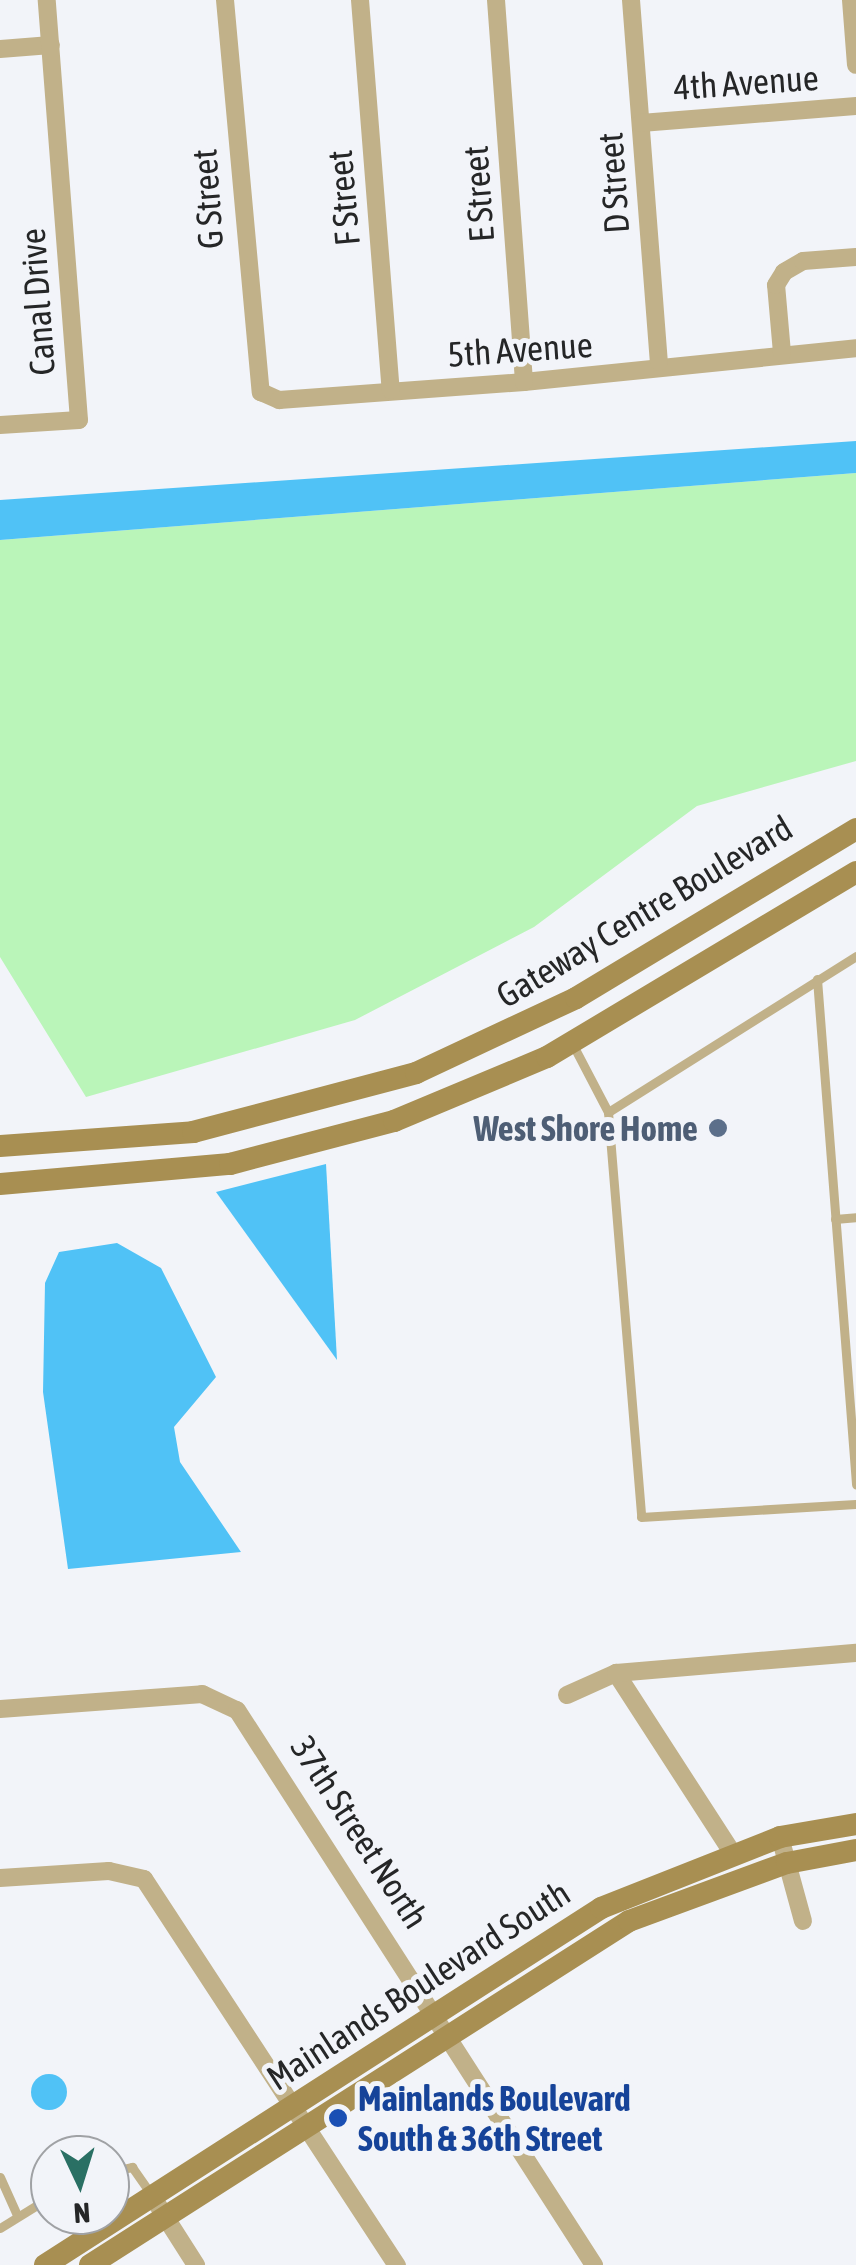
<!DOCTYPE html>
<style>
body{margin:0}
#map{position:relative;width:856px;height:2265px;overflow:hidden;background:#f2f4f9;font-family:"Asap Condensed",sans-serif}
div>[style]{position:absolute}
[style*='--x']{left:calc(var(--x)*1px);top:calc(var(--y)*1px);width:calc(var(--w)*1px);rotate:calc(var(--a)*1deg)}
.green>*{inset:0;background:#baf5b9}
.water>*{inset:0;background:#50c2f6}
.round{border-radius:50%}
.lane>*{height:9px;margin:-4.5px;padding:0 4.5px;transform-origin:4.5px;border-radius:4.5px;background:#c1b189}
.street>*{height:18px;margin:-9px;padding:0 9px;transform-origin:9px;border-radius:9px;background:#c1b189}
.secondary>*{height:22px;margin:-11px;padding:0 11px;transform-origin:11px;border-radius:11px;background:#a88f52}
.dots>*{width:28px;height:28px;translate:-50% -50%;box-sizing:border-box;border:5px solid #f2f4f9;border-radius:50%}
span{translate:-50% -50%;white-space:nowrap;text-align:center;line-height:1.15;-webkit-text-stroke:10px #f2f4f9;paint-order:stroke}
.street-label{font-size:35px;color:#252627}
.service-label{font-size:35px;color:#4e5e75;font-weight:700}
.right{translate:-100% -50%;text-align:right}
.transit-label{font-size:35px;color:#164399;font-weight:700}
.left{translate:0 -50%;text-align:left}
.north{position:absolute;left:30px;top:2135px;width:100px;height:100px;box-sizing:border-box;background:#f2f4f9;border:2px solid #a0a2a5;border-radius:50%;rotate:176deg;font-size:28px;font-weight:700;line-height:40px;text-align:center;color:#252627}
.north::after{content:'';display:block;margin:auto;width:35px;height:45px;background:#2a7064;clip-path:polygon(50% 0,100% 100%,50% 72%,0 100%)}
</style>
<div id="map">
<div class="green">
<div style="clip-path:polygon(856px 473px,856px 761px,697px 806px,534px 927px,355px 1020px,86px 1097px,0 957px,0 540px)"></div>
</div>
<div class="water">
<div style="clip-path:polygon(856px 441px,856px 473px,0 540px,0 500px)"></div>
<div style="clip-path:polygon(326px 1164px,337px 1360px,216px 1192px)"></div>
<div style="clip-path:polygon(117px 1243px,161px 1268px,216px 1377px,174px 1427px,180px 1462px,241px 1552px,68px 1569px,43px 1392px,45px 1283px,59px 1252px)"></div>
<div class="round" style="left:31px;top:2074px;width:36px;height:36px"></div>
</div>
<div class="lane">
<div style="--x:856;--y:956;--w:293;--a:147.8"></div>
<div style="--x:608;--y:1112;--w:406;--a:85.3"></div>
<div style="--x:641;--y:1517;--w:215;--a:-3.5"></div>
<div style="--x:817;--y:979;--w:507;--a:85.58"></div>
<div style="--x:573;--y:1045;--w:76;--a:62.4"></div>
<div style="--x:835;--y:1219;--w:21;--a:-5"></div>
<div style="--x:110;--y:2172;--w:23;--a:-13"></div>
<div style="--x:132;--y:2167;--w:33;--a:55"></div>
<div style="--x:0;--y:2177;--w:42;--a:65.9"></div>
<div style="--x:0;--y:2228;--w:59;--a:-31.8"></div>
</div>
<div class="street">
<div style="--x:225;--y:0;--w:394;--a:84.8"></div>
<div style="--x:261;--y:392;--w:20;--a:24"></div>
<div style="--x:279;--y:400;--w:246;--a:-4.2"></div>
<div style="--x:524;--y:382;--w:334;--a:-5.8"></div>
<div style="--x:360;--y:0;--w:391;--a:85.5"></div>
<div style="--x:496;--y:0;--w:383;--a:85.8"></div>
<div style="--x:631;--y:0;--w:363;--a:85.6"></div>
<div style="--x:851;--y:0;--w:65;--a:85.6"></div>
<div style="--x:0;--y:49;--w:51;--a:-4.5"></div>
<div style="--x:641;--y:123;--w:216;--a:-4.5"></div>
<div style="--x:782;--y:353;--w:68;--a:-95"></div>
<div style="--x:776;--y:285;--w:15;--a:-58"></div>
<div style="--x:784;--y:272;--w:22;--a:-30"></div>
<div style="--x:803;--y:261;--w:53;--a:-4.3"></div>
<div style="--x:0;--y:425;--w:79;--a:-3.6"></div>
<div style="--x:79;--y:420;--w:421;--a:-94.4"></div>
<div style="--x:616;--y:1673;--w:216;--a:57.1"></div>
<div style="--x:567;--y:1695;--w:54;--a:-24.2"></div>
<div style="--x:616;--y:1673;--w:241;--a:-4.8"></div>
<div style="--x:0;--y:1709;--w:203;--a:-4.2"></div>
<div style="--x:202;--y:1694;--w:38;--a:25"></div>
<div style="--x:237;--y:1710;--w:660;--a:57.25"></div>
<div style="--x:780;--y:1837;--w:87;--a:74.7"></div>
<div style="--x:0;--y:1878;--w:109;--a:-3.7"></div>
<div style="--x:109;--y:1871;--w:36;--a:13"></div>
<div style="--x:144;--y:1879;--w:462;--a:56.8"></div>
<div style="--x:152;--y:2196;--w:82;--a:57.5"></div>
</div>
<div class="secondary">
<div style="--x:0;--y:1146;--w:194;--a:-4.1"></div>
<div style="--x:193;--y:1132;--w:231;--a:-14.8"></div>
<div style="--x:416;--y:1073;--w:177;--a:-25.1"></div>
<div style="--x:576;--y:998;--w:327;--a:-31.1"></div>
<div style="--x:0;--y:1184;--w:231;--a:-5"></div>
<div style="--x:230;--y:1164;--w:170;--a:-14.7"></div>
<div style="--x:394;--y:1121;--w:166;--a:-22.7"></div>
<div style="--x:547;--y:1057;--w:360;--a:-30.9"></div>
<div style="--x:45;--y:2265;--w:661;--a:-32.7"></div>
<div style="--x:601;--y:1908;--w:193;--a:-21.6"></div>
<div style="--x:780;--y:1837;--w:77;--a:-9.7"></div>
<div style="--x:90;--y:2265;--w:639;--a:-32.55"></div>
<div style="--x:629;--y:1921;--w:168;--a:-20.2"></div>
<div style="--x:787;--y:1863;--w:70;--a:-10.7"></div>
</div>
<div class="dots">
<div style="left:718px;top:1128px;background:#5c6f8a"></div>
<div style="left:338px;top:2118px;background:#1a4fb4"></div>
</div>
<div class="street-label">
<span style="left:746px;top:82px;rotate:-4deg">4th Avenue</span>
<span style="left:613px;top:183px;rotate:-94deg">D Street</span>
<span style="left:478px;top:194px;rotate:-94deg">E Street</span>
<span style="left:343px;top:198px;rotate:-95deg">F Street</span>
<span style="left:207px;top:199px;rotate:-94deg">G Street</span>
<span style="left:37px;top:302px;rotate:-94deg">Canal Drive</span>
<span style="left:520px;top:349px;rotate:-4deg">5th Avenue</span>
<span style="left:644px;top:911px;rotate:-31deg">Gateway Centre Boulevard</span>
<span style="left:360px;top:1832px;rotate:57deg">37th Street North</span>
<span style="left:418px;top:1985px;rotate:-33deg">Mainlands Boulevard South</span>
</div>
<div class="service-label">
<span class="right" style="left:698px;top:1128px">West Shore Home</span>
</div>
<div class="transit-label">
<span class="left" style="left:358px;top:2118px">Mainlands Boulevard<br>South &amp; 36th Street</span>
</div>
<div class="north">N</div>
</div>
